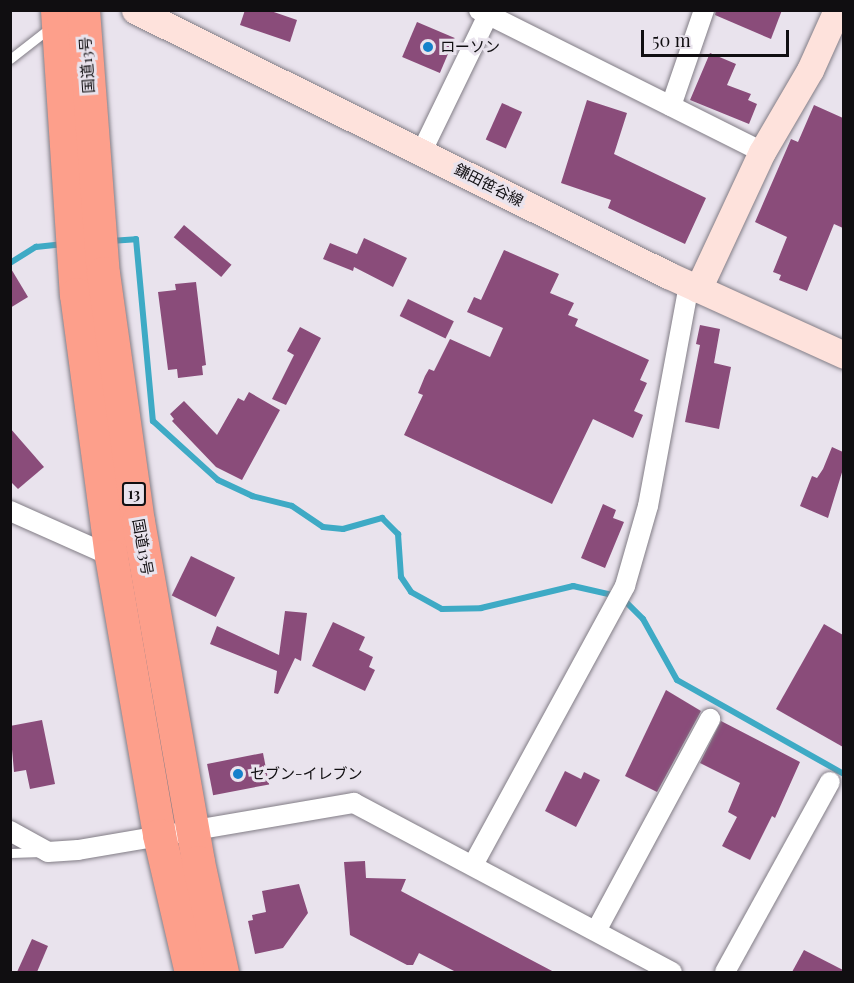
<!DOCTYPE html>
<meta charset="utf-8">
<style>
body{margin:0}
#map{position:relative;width:854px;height:983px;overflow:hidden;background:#e9e3ed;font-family:"Playfair Display","Noto Sans JP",serif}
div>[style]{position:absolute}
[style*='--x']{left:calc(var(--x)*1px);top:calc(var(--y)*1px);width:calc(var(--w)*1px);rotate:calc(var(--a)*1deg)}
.stream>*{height:6px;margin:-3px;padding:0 3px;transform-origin:3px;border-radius:3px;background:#3eaac5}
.building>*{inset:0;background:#8a4c7a;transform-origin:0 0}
.roads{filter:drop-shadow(0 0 2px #827d86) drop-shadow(0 0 2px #827d86)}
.lane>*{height:9px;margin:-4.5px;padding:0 4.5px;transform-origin:4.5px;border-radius:4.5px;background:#fff}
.street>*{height:20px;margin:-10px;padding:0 10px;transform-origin:10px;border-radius:10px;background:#fff}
.secondary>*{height:27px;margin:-13.5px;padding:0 13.5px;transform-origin:13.5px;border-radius:13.5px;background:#fee2dc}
.highway>*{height:33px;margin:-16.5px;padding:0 16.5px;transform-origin:16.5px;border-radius:16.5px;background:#fd9f8b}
.dots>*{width:16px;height:16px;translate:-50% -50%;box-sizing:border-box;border:3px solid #e9e3ed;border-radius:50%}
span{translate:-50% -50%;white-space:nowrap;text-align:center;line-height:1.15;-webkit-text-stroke:6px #e9e3ed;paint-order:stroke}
.shield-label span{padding:2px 4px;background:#e9e3ed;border:2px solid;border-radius:4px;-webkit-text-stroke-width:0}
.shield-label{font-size:14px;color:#100e11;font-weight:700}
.poi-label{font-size:15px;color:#100e11}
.left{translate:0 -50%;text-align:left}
.street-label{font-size:15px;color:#100e11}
.frame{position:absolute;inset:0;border:12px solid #100e11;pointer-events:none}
.scale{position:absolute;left:641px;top:30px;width:148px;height:27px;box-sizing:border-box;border:3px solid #100e11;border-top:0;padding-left:8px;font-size:18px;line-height:21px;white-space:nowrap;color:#100e11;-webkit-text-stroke:4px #e9e3ed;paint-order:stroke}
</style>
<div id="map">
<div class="stream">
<div style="--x:110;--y:241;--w:26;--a:-4"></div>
<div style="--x:136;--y:239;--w:183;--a:84.7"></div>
<div style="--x:153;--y:421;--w:88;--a:42.2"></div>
<div style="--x:218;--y:480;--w:38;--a:25"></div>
<div style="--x:252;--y:496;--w:41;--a:14"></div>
<div style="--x:292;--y:506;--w:37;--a:34"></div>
<div style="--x:323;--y:527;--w:20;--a:6"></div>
<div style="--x:343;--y:529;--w:41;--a:-15.8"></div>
<div style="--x:382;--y:518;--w:23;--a:45"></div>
<div style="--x:398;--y:534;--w:43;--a:86"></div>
<div style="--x:401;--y:577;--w:18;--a:56"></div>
<div style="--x:411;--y:592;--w:35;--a:29"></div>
<div style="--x:442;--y:609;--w:39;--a:-1"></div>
<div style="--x:481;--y:608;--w:95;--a:-13.4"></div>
<div style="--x:573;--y:586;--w:49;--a:12.9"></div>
<div style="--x:621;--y:597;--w:31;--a:45"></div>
<div style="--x:643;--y:619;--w:70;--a:60.9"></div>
<div style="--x:677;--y:680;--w:192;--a:29.4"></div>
<div style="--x:10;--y:263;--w:31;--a:-32"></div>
<div style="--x:36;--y:247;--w:28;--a:-6"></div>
</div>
<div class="building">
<div style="clip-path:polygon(245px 10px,268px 10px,297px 20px,290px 42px,240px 25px)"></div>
<div style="clip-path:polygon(716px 10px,782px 10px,771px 39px,715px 15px)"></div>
<div style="left:417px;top:22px;width:41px;height:38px;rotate:23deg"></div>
<div style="clip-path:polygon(710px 53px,736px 64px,727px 85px,751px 94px,748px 100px,757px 104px,749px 124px,690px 100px)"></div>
<div style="clip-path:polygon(587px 100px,627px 113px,614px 154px,706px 198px,685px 244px,608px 208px,611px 200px,561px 183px)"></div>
<div style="left:502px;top:103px;width:22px;height:40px;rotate:24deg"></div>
<div style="clip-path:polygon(814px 105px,843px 118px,843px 228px,834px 224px,807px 291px,779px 280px,781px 275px,773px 272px,787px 237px,755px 222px,791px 139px,798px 142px)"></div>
<div style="left:184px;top:225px;width:62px;height:16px;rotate:40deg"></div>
<div style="clip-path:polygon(364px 238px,407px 258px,393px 287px,354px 267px,353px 271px,323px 259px,330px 243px,357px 254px)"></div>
<div style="clip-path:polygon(504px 250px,559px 274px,550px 293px,574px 303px,568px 315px,578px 319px,575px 326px,649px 360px,640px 380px,647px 383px,634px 411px,643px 415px,633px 438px,593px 419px,552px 504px,404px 435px,423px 395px,418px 393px,425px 376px,429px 369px,434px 371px,450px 339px,490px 357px,503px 328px,467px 312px,474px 297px,481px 300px)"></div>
<div style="clip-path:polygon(10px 267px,28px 297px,10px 308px)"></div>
<div style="clip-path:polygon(196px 282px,206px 365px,202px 366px,203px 375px,178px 378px,177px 369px,168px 370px,158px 292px,176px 290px,175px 284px)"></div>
<div style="left:408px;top:299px;width:51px;height:19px;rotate:26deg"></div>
<div style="clip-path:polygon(700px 325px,720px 329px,714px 363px,731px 367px,719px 429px,685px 422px,700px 345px,696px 344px)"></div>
<div style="clip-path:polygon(300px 327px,321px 338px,286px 405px,272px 399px,294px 355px,287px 351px)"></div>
<div style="clip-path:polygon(249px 392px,280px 410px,242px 480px,216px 467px,172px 421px,174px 419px,170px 414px,184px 401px,217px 435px,238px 398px,244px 401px)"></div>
<div style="clip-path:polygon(10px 428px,44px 467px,18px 489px,10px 481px)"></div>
<div style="clip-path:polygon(832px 447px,843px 452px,843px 469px,828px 518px,800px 506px,812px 476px,817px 478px,823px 469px)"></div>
<div style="clip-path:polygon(603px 504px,616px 510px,613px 518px,624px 522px,605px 568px,581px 558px)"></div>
<div style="left:191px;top:556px;width:49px;height:44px;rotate:26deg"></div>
<div style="clip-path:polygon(285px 611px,307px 613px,301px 661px,295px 658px,278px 694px,274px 693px,277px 671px,210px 644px,217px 626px,279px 655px)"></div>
<div style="clip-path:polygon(333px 622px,365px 637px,359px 650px,373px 657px,369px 667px,375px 670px,365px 691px,312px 666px)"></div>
<div style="clip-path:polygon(824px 624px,843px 635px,843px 747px,776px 709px)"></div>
<div style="clip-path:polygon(666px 690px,701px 711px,657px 792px,625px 776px)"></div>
<div style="clip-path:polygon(42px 720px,55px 784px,30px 789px,26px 770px,14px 772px,10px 726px)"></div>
<div style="clip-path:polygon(721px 721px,800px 762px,775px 818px,772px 816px,750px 860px,722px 846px,737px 817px,728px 812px,740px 783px,700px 763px)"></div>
<div style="left:263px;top:753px;width:32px;height:57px;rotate:79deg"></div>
<div style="clip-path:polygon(565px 771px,581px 779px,584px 772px,600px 780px,576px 827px,545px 811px)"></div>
<div style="clip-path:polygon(365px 861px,366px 878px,406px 879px,401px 891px,554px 972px,456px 972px,419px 953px,413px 965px,407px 965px,350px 935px,344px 862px)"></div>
<div style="clip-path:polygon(299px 884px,308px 913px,283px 948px,255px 954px,248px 921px,253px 920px,252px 915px,266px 912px,262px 891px)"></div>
<div style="clip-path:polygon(32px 939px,48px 946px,37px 972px,17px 972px)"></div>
<div style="clip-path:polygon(804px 950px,843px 970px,843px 972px,792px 972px)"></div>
</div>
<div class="roads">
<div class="lane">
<div style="--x:10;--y:59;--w:52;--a:-38"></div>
<div style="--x:10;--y:853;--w:32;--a:-2"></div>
</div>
<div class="street">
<div style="--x:479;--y:10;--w:317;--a:26.6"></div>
<div style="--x:671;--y:106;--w:102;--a:-71"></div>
<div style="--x:422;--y:151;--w:151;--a:-64.1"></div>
<div style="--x:10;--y:511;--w:111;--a:24"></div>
<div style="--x:10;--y:831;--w:43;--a:28.9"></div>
<div style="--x:48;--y:852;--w:30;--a:-4"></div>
<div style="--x:78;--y:850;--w:280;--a:-9.7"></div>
<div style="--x:354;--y:803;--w:360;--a:28"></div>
<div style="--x:473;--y:865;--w:318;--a:-61.4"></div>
<div style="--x:625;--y:586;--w:83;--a:-74"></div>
<div style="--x:648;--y:506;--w:225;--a:-79.5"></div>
<div style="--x:596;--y:931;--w:241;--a:-61.7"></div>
<div style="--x:725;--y:972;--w:217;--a:-61.1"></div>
</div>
<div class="secondary">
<div style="--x:135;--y:10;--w:595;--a:26.44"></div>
<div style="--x:668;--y:275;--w:193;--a:24.4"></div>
<div style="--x:698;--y:289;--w:151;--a:-65"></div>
<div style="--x:762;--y:152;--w:95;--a:-59.7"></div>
<div style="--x:810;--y:70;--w:66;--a:-65.8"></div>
</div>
<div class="highway">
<div style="--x:57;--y:10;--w:285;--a:86.2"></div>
<div style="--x:76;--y:294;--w:264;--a:82.4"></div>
<div style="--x:111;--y:556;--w:283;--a:80.2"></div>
<div style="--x:159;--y:835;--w:141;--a:76.9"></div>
<div style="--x:83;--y:10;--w:264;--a:85.7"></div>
<div style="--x:103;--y:273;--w:250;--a:82"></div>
<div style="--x:138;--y:521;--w:346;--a:80"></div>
<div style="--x:198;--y:862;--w:113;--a:77.7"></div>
</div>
</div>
<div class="dots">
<div style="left:428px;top:47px;background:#1581cb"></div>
<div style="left:238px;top:774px;background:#1581cb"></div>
</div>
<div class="shield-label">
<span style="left:134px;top:494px">13</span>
</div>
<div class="poi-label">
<span class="left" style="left:440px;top:47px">ローソン</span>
<span class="left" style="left:250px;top:774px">セブン-イレブン</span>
</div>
<div class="street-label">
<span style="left:87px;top:65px;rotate:-94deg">国道13号</span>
<span style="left:489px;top:185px;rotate:27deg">鎌田笹谷線</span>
<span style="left:143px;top:547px;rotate:80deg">国道13号</span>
</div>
<div class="frame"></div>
<div class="scale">50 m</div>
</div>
